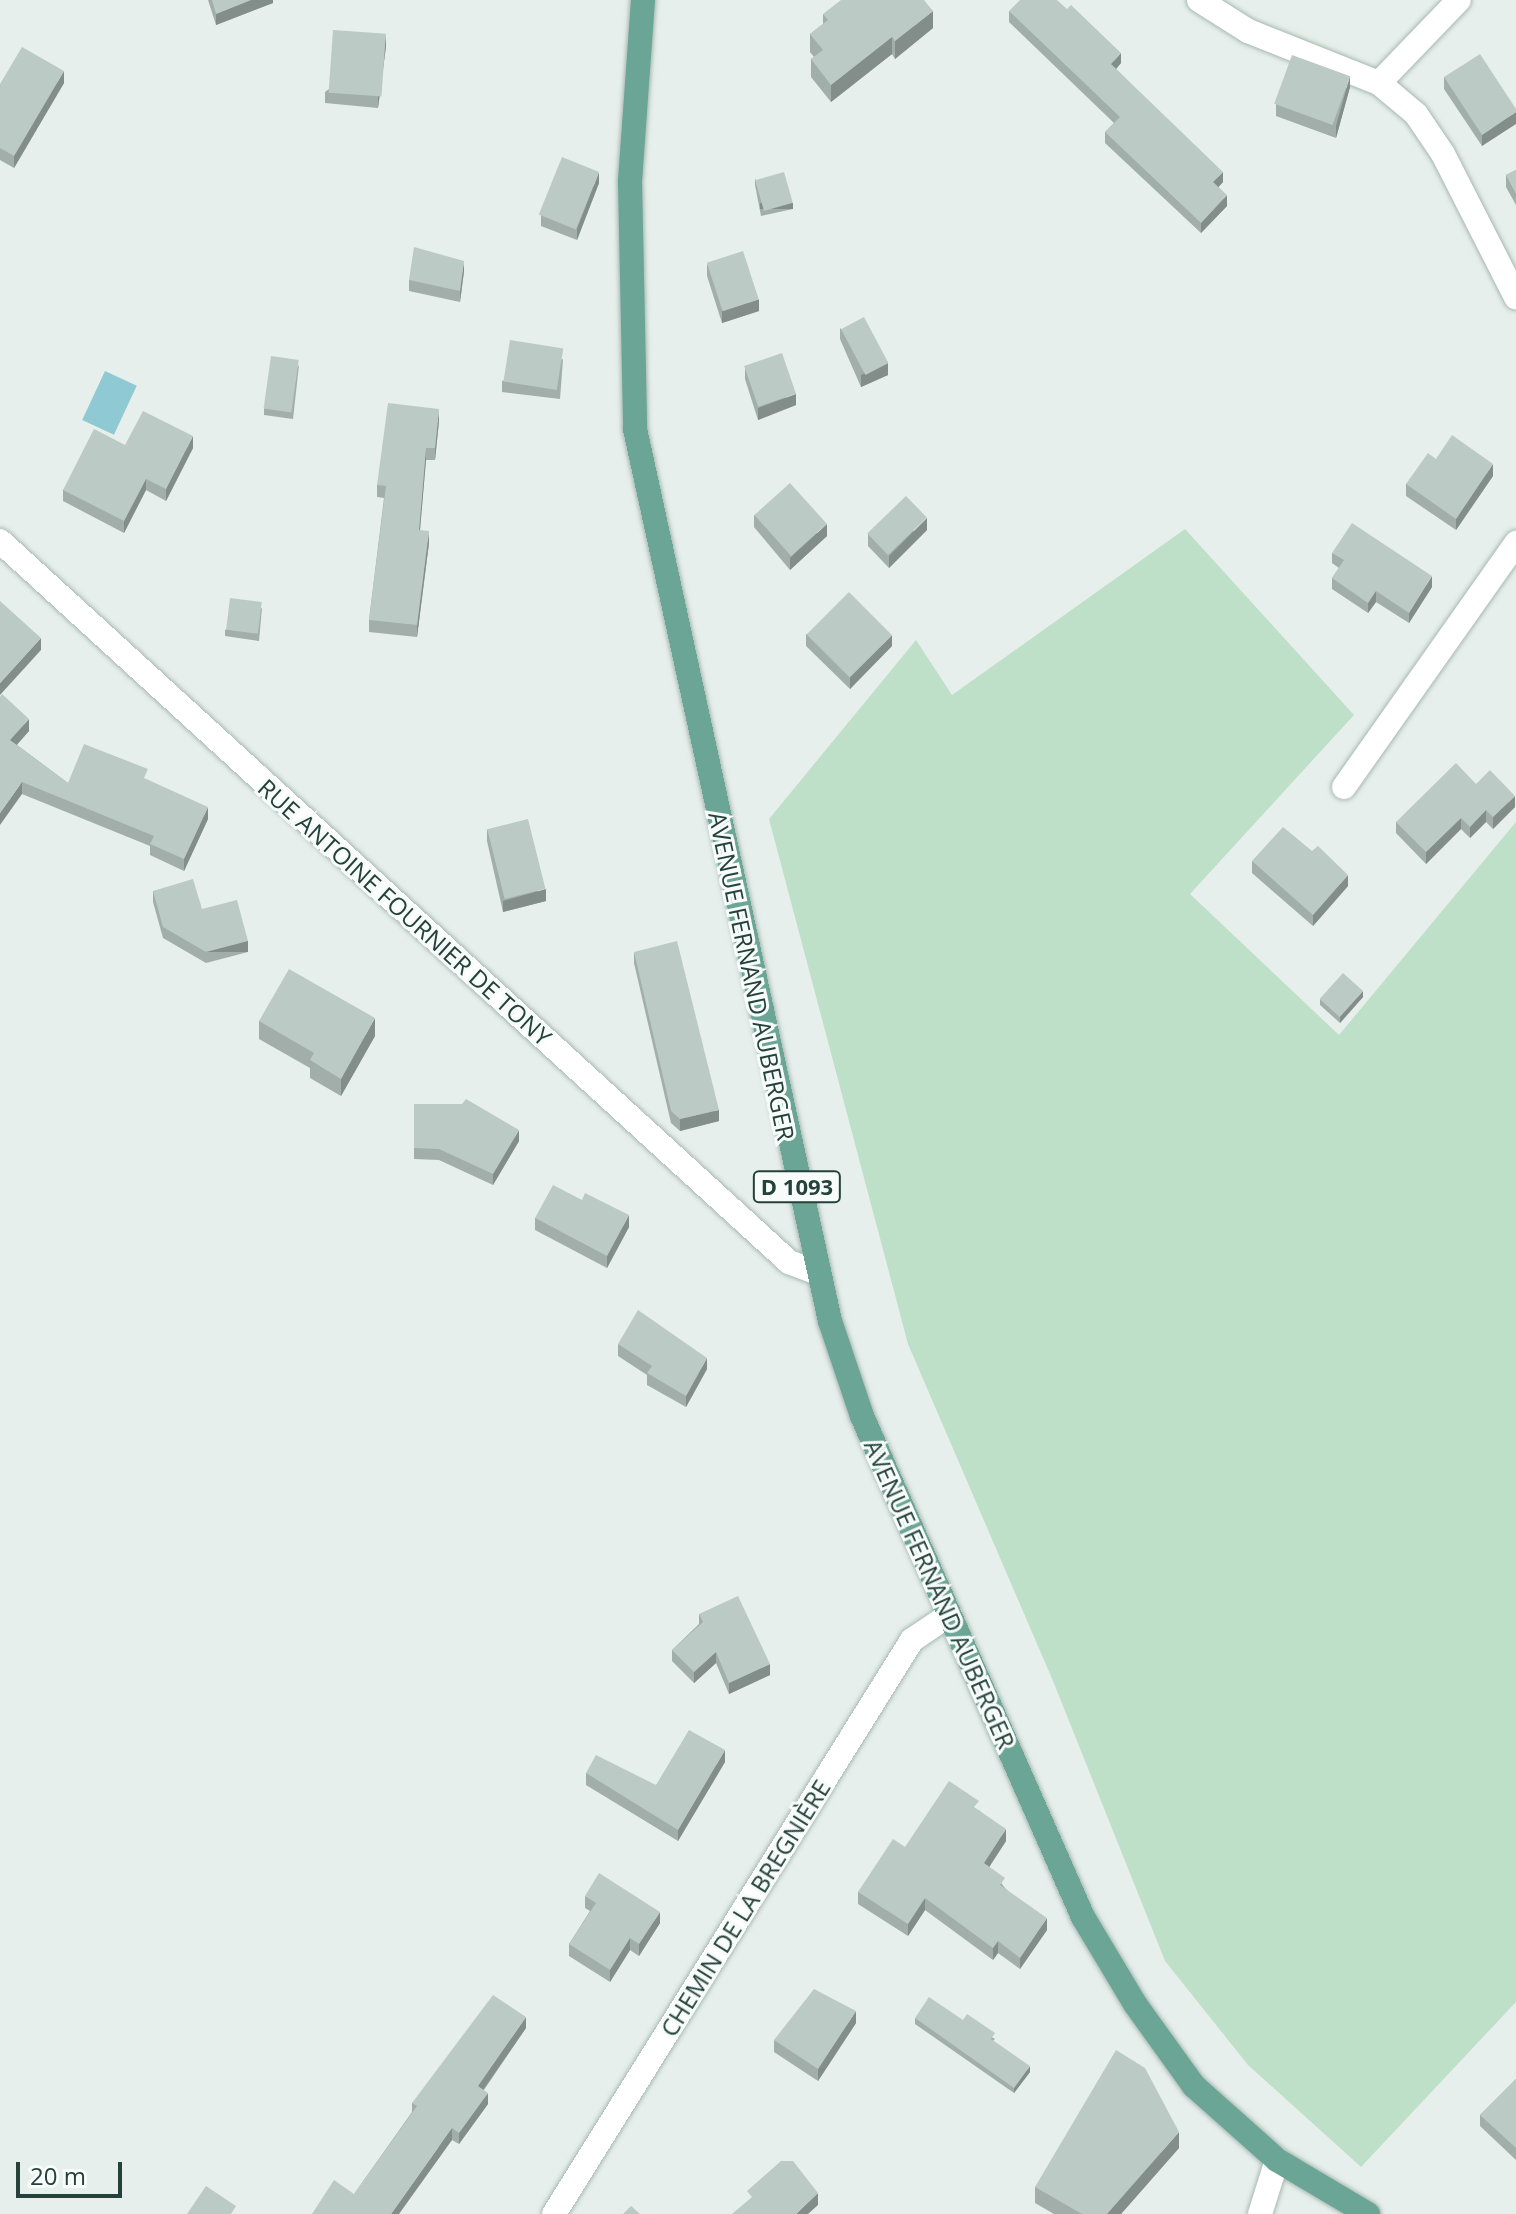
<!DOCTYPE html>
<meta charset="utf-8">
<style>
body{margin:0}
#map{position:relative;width:1516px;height:2214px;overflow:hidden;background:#e6efeb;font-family:"Open Sans",sans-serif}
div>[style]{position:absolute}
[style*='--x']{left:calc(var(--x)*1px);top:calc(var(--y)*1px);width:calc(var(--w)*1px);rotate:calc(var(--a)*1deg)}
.green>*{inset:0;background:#bfe0c8}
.water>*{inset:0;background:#8ec9d4;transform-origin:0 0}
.roads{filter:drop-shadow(0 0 2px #a8b8b2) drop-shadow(0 0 2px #a8b8b2)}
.street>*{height:24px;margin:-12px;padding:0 12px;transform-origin:12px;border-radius:12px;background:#fff}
.primary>*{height:24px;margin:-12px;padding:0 12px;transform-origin:12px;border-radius:12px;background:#6aa596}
.wall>*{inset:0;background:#a1aea9}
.shaded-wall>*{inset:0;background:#838d89;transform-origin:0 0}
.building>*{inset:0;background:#bbcac4;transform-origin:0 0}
span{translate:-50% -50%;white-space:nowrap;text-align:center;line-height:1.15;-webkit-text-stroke:6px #f7fbf9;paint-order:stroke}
.shield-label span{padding:2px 6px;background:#f7fbf9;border:2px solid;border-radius:6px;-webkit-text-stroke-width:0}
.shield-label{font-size:22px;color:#24423a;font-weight:700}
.street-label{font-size:24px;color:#24423a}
.scale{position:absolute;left:16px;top:2162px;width:106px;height:36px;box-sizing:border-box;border:4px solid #24423a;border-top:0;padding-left:10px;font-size:24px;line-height:28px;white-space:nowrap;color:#24423a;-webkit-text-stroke:6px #f7fbf9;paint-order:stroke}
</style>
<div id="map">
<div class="green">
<div style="clip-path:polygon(1185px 529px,1354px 715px,1190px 894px,1339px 1035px,1516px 822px,1516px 2002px,1361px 2167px,1248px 2065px,1165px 1961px,1053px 1681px,908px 1344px,769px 819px,916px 640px,952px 695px)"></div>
</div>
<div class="water">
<div style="left:105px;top:371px;width:35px;height:54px;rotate:25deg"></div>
</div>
<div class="roads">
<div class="street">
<div style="--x:1199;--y:0;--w:58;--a:32.3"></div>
<div style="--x:1248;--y:31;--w:141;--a:21.7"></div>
<div style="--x:1379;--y:83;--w:48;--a:40"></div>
<div style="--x:1416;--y:114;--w:48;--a:56"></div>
<div style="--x:1443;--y:154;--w:161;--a:63"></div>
<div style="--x:1379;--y:83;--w:115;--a:-46.1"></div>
<div style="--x:0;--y:541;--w:1069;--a:42.42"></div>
<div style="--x:789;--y:1262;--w:30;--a:21"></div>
<div style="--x:1344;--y:787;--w:299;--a:-54.8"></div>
<div style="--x:554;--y:2214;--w:676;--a:-58.05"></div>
<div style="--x:912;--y:1640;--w:45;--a:-34"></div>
<div style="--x:1260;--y:2214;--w:57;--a:-72.5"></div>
</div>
<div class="primary">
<div style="--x:643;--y:0;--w:181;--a:94.1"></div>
<div style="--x:630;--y:181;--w:248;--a:88.8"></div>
<div style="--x:635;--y:429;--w:913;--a:77.67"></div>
<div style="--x:830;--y:1321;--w:100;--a:71.4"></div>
<div style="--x:862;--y:1416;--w:548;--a:66.2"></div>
<div style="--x:1083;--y:1917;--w:101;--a:59.1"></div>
<div style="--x:1135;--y:2004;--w:101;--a:54.3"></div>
<div style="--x:1194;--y:2086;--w:111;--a:41.7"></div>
<div style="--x:1277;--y:2160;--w:106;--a:30.7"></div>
</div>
</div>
<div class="wall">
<div style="clip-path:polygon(208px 0,273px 0,273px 3px,216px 25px)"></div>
<div style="clip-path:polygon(1009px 11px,1121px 63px,1116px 69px,1223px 182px,1218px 187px,1227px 206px,1201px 233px,1105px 143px,1105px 132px,1114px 123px,1009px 22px)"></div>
<div style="clip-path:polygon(823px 14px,933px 28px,895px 59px,892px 54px,831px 102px,811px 77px,811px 59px,814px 57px,810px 52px,810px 34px,823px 24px)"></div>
<div style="clip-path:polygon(386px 46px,378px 108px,325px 103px,325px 92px)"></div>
<div style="clip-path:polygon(1444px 77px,1516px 109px,1482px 146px,1444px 89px)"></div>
<div style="clip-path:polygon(64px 83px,14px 168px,0 160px,0 84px)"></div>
<div style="clip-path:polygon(1350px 87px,1336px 138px,1276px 116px,1276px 104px)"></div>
<div style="clip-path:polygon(1516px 170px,1516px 205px,1506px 187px,1506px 175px)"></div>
<div style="clip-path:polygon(755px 179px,793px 209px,761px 216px,755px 185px)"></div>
<div style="clip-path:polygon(599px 183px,577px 240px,541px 226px,541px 215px)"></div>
<div style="clip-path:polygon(707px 264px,759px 311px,722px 323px,707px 276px)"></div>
<div style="clip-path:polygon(464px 271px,460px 302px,409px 291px,409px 280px)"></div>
<div style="clip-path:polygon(840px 328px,888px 375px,861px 387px,840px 339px)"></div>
<div style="clip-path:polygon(563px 359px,560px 399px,502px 392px,502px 381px)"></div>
<div style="clip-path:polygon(299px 365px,293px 419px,264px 415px,264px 409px)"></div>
<div style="clip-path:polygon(745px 367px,796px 405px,758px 420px,745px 379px)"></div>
<div style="clip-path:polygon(439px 421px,435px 460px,426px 460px,420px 530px,429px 543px,417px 637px,369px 632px,369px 620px,384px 498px,377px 497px,377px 485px)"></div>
<div style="clip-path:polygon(125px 445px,193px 448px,166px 501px,146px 490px,124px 533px,63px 501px,63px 490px)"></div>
<div style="clip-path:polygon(1436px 459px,1493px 476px,1456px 530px,1406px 496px,1406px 484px)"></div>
<div style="clip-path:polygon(754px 515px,827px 536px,790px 570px,754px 527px)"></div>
<div style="clip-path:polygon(927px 530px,889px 568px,868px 546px,868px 534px)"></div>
<div style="clip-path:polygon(1332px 553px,1432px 587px,1409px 623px,1376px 602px,1368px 613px,1332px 589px,1332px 578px,1339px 568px,1332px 563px)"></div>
<div style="clip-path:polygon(262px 608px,259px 641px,225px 636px,225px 630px)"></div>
<div style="clip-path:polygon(806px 634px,892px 646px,850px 689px,806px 646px)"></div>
<div style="clip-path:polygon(0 697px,29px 731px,17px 745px,68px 783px,148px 780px,208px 819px,184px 871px,150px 855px,150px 846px,22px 794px)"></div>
<div style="clip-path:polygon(1476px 784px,1515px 807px,1493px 829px,1486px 822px,1470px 838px,1461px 829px,1426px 864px,1396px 833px,1396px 822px)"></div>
<div style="clip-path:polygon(487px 829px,546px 901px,503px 912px,487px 841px)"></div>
<div style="clip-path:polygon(1252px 861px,1348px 886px,1313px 926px,1252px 873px)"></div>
<div style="clip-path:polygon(153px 891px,202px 909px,248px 952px,206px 963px,163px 938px,153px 902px)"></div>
<div style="clip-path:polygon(634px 952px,719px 1121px,680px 1131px,671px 1123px,634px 963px)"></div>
<div style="clip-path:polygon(1363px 997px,1340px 1023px,1320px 1005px,1320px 999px)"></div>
<div style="clip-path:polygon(259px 1021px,375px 1036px,341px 1096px,310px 1078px,310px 1068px,259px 1039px)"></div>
<div style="clip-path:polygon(414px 1104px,519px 1141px,493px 1185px,439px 1160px,414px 1159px)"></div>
<div style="clip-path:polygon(535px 1218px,629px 1227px,607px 1268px,535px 1230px)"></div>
<div style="clip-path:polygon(618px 1344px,707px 1369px,686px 1407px,647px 1385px,647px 1375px,618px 1356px)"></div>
<div style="clip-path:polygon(699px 1614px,770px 1675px,729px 1694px,716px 1663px,694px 1683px,672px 1661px,672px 1650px,699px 1624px)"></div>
<div style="clip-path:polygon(725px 1762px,678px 1841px,586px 1785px,586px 1773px,656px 1785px)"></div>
<div style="clip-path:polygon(979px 1810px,1006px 1841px,989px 1867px,1005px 1888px,1047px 1930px,1020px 1969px,998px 1953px,993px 1960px,925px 1910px,908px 1936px,858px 1904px,858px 1892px,905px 1847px)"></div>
<div style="clip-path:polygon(585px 1896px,660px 1923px,639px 1956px,630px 1950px,610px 1982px,569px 1956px,569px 1944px,590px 1911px,585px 1908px)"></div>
<div style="clip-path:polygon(915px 2018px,963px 2020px,995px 2039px,993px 2041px,1030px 2072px,1014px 2093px,915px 2024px)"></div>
<div style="clip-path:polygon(856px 2023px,818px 2081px,774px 2052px,774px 2040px)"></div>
<div style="clip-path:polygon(526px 2028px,484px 2090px,488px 2104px,459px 2144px,452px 2140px,354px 2194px,412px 2112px,412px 2103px)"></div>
<div style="clip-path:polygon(1516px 2079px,1516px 2160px,1480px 2126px,1480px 2115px)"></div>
<div style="clip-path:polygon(1179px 2148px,1121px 2214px,1054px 2214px,1035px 2203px,1035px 2187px)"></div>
</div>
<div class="shaded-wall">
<div style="clip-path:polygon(251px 0,273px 0,273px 3px,216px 25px,216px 14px)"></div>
<div style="clip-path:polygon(933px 11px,933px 28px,895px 59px,895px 41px)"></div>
<div style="clip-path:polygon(386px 34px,386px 46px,378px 108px,378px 97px)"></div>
<div style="clip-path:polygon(892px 37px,892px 54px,831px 102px,831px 85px)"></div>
<div style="clip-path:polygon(1121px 53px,1121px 63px,1111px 75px,1111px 64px)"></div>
<div style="clip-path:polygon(64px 71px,64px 83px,14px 168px,14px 156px)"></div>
<div style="clip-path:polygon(1350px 76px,1350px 87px,1336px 138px,1336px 126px)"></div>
<div style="clip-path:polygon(1516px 112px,1516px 124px,1482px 146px,1482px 135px)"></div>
<div style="clip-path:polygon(599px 172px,599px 183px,577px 240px,577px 229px)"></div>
<div style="clip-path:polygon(1223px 172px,1223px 182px,1213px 193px,1213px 182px)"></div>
<div style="clip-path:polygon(1227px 195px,1227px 206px,1201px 233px,1201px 223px)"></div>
<div style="left:793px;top:203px;width:6px;height:33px;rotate:90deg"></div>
<div style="clip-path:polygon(464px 261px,464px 271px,460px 302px,460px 291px)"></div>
<div style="clip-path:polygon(759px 299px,759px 311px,722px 323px,722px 311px)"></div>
<div style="clip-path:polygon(888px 363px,888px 375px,861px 387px,861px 375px)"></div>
<div style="clip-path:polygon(796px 394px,796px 405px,758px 420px,758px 408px)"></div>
<div style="clip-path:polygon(439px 409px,439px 421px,435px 460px,435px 448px)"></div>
<div style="clip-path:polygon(193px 436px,193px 448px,166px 501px,166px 489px)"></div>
<div style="clip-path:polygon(426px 448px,426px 460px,419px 541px,419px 530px)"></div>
<div style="clip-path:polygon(1493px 464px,1493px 476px,1456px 530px,1456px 519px)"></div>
<div style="clip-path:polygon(146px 479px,146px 490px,124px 533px,124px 521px)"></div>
<div style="clip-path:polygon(927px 518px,927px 530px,889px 568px,889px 556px)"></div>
<div style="clip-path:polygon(827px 524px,827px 536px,790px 570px,790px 558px)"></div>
<div style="clip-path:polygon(429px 531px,429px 543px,417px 637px,417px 625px)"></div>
<div style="clip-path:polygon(1432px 576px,1432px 587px,1409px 623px,1409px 613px)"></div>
<div style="clip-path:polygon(1376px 591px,1376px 602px,1368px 613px,1368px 603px)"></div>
<div style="clip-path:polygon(892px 635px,892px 646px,850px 689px,850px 677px)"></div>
<div style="clip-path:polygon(41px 638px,41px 650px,0 695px,0 683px)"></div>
<div style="clip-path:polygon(29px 719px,29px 731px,10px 752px,10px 740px)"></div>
<div style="clip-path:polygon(22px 782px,22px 794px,0 825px,0 813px)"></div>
<div style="clip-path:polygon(1515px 796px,1515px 807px,1493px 829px,1493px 817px)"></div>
<div style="clip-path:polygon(208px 807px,208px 819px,184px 871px,184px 859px)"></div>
<div style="clip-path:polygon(1486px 810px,1486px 822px,1470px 838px,1470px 827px)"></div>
<div style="clip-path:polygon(1461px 818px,1461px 829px,1426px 864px,1426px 852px)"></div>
<div style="clip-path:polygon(1348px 875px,1348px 886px,1313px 926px,1313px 915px)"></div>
<div style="clip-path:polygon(546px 889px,546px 901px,503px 912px,503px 901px)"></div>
<div style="left:248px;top:941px;width:11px;height:43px;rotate:90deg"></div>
<div style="clip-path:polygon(1363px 991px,1363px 997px,1340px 1023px,1340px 1017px)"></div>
<div style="clip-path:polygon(375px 1018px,375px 1036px,341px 1096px,341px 1079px)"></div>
<div style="clip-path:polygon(719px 1110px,719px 1121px,680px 1131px,680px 1119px)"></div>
<div style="clip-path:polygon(519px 1130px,519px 1141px,493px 1185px,493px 1174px)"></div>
<div style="clip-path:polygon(629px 1215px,629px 1227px,607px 1268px,607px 1256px)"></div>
<div style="clip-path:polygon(707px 1358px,707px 1369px,686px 1407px,686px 1396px)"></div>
<div style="clip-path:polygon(716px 1652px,716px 1663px,694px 1683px,694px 1672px)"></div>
<div style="clip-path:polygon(770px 1664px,770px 1675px,729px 1694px,729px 1683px)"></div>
<div style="clip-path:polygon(725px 1750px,725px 1762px,678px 1841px,678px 1830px)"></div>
<div style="clip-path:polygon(1006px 1829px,1006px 1841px,984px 1875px,984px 1863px)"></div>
<div style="clip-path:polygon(925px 1898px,925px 1910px,908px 1936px,908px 1924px)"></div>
<div style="clip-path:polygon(660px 1912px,660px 1923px,639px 1956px,639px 1944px)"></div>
<div style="clip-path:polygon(1047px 1918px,1047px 1930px,1020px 1969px,1020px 1958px)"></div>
<div style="clip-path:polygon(630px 1938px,630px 1950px,610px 1982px,610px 1970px)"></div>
<div style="clip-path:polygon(998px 1941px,998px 1953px,993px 1960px,993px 1948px)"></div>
<div style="clip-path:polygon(856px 2011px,856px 2023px,818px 2081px,818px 2069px)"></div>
<div style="clip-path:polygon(526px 2017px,526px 2028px,478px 2097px,478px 2086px)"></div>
<div style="clip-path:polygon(1030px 2066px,1030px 2072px,1014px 2093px,1014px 2088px)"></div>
<div style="clip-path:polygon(488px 2093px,488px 2104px,459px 2144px,459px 2133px)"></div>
<div style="clip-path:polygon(452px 2128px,452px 2140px,399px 2214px,391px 2214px)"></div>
<div style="clip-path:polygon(1179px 2132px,1179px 2148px,1121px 2214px,1107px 2214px)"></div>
<div style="clip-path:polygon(818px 2193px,818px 2205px,808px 2214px,796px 2214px)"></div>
</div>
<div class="building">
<div style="clip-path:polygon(212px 0,251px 0,216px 14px)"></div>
<div style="clip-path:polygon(841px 0,924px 0,933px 11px,895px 41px,892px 37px,831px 85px,811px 59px,823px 50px,810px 34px,828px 20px,823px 14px)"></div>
<div style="clip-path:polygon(1020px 0,1057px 0,1067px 9px,1071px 5px,1121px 53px,1111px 64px,1223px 172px,1213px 182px,1227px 195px,1201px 223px,1105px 132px,1120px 117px,1009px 11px)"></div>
<div style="left:333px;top:30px;width:53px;height:63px;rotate:4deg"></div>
<div style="clip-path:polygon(22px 47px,64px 71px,14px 156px,0 148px,0 84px)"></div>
<div style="clip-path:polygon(1480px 54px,1516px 109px,1516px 112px,1482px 135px,1444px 77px)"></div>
<div style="left:1292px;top:55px;width:62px;height:52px;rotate:20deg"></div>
<div style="left:562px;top:157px;width:40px;height:62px;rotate:22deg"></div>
<div style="clip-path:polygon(1516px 170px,1516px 194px,1506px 175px)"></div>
<div style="left:784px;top:172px;width:32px;height:30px;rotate:74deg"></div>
<div style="clip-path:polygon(414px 247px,464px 261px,460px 291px,409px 280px)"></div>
<div style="left:743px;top:251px;width:51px;height:38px;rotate:72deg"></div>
<div style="left:864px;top:317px;width:52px;height:26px;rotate:62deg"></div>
<div style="left:510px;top:340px;width:54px;height:42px;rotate:9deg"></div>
<div style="left:782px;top:353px;width:43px;height:40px;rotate:71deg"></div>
<div style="left:271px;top:356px;width:28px;height:53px;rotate:8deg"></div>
<div style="clip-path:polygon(388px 403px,439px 409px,435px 448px,426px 448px,419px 530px,429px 531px,417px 625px,369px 620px,386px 486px,377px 485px)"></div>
<div style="clip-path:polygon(143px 411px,193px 436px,166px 489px,146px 479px,124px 521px,63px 490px,94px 429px,125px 445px)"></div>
<div style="clip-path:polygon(1452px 435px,1493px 464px,1456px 519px,1406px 484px,1428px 453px,1436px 459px)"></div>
<div style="left:790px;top:483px;width:55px;height:48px;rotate:48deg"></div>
<div style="left:906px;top:496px;width:30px;height:54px;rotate:46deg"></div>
<div style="clip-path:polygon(1352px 523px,1432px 576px,1409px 613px,1376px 591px,1368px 603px,1332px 578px,1344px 560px,1332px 553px)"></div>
<div style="left:849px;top:592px;width:61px;height:60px;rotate:45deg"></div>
<div style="left:230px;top:598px;width:32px;height:32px;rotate:7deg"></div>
<div style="clip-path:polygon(0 601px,41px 638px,0 683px)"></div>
<div style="clip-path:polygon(2px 694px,29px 719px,10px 740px,68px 783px,84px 744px,148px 769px,144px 778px,208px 807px,184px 859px,150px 844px,154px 836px,22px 782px,0 813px,0 697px)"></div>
<div style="clip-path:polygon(1456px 763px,1476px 784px,1490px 770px,1515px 796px,1493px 817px,1486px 810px,1470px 827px,1461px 818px,1426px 852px,1396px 822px)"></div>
<div style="left:528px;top:819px;width:72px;height:42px;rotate:76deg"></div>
<div style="clip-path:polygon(1283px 827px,1312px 851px,1318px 846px,1348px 875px,1313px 915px,1252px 861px)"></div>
<div style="clip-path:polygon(193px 879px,202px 909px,237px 900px,248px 941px,206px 952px,163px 927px,153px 891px)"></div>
<div style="clip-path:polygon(677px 941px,719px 1110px,680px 1119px,671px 1111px,634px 952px)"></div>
<div style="clip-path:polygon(289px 969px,375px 1018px,341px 1079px,310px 1060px,314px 1053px,259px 1021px)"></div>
<div style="left:1343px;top:973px;width:27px;height:35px;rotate:42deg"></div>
<div style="clip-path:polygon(466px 1099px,519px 1130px,493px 1174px,439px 1149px,414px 1148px,414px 1104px,462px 1104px)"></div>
<div style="clip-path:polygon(553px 1185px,582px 1200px,585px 1193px,629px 1215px,607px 1256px,535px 1218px)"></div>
<div style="clip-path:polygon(638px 1310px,707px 1358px,686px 1396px,647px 1373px,652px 1366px,618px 1344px)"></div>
<div style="clip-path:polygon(738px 1596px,770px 1664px,729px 1683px,716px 1652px,694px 1672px,672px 1650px,703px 1622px,699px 1614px)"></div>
<div style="clip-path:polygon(689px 1730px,725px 1750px,678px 1830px,586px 1773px,596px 1755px,656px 1785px)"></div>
<div style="clip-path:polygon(949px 1781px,979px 1801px,974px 1807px,1006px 1829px,984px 1863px,1005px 1878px,1000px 1885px,1047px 1918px,1020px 1958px,998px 1941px,993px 1948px,925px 1898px,908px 1924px,858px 1892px,893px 1839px,905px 1847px)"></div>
<div style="clip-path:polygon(599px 1873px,660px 1912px,639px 1944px,630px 1938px,610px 1970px,569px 1944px,596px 1903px,585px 1896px)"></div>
<div style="clip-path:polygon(814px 1989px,856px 2011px,818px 2069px,774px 2040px)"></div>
<div style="clip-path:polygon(493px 1995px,526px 2017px,478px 2086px,488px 2093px,459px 2133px,452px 2128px,391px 2214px,312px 2214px,334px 2180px,354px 2194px,417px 2106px,412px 2103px)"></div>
<div style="clip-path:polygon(929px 1997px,963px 2020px,967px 2014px,995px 2033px,991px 2039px,1030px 2066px,1014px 2088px,915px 2018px)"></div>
<div style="clip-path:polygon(1116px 2050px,1145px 2068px,1179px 2132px,1107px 2214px,1082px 2214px,1035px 2187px)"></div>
<div style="clip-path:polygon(1516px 2079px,1516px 2148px,1480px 2115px)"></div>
<div style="clip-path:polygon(781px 2161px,793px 2161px,818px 2193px,796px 2214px,732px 2214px,752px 2197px,747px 2191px)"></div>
<div style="clip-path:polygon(206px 2186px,236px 2206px,231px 2214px,187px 2214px)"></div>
<div style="clip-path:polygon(631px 2206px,640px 2214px,623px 2214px)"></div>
</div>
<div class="shield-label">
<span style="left:797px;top:1187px">D 1093</span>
</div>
<div class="street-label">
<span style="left:405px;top:912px;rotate:42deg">RUE ANTOINE FOURNIER DE TONY</span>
<span style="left:752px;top:976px;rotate:78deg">AVENUE FERNAND AUBERGER</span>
<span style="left:940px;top:1594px;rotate:66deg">AVENUE FERNAND AUBERGER</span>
<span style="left:745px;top:1908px;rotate:-58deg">CHEMIN DE LA BREGNIÈRE</span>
</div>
<div class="scale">20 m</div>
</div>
